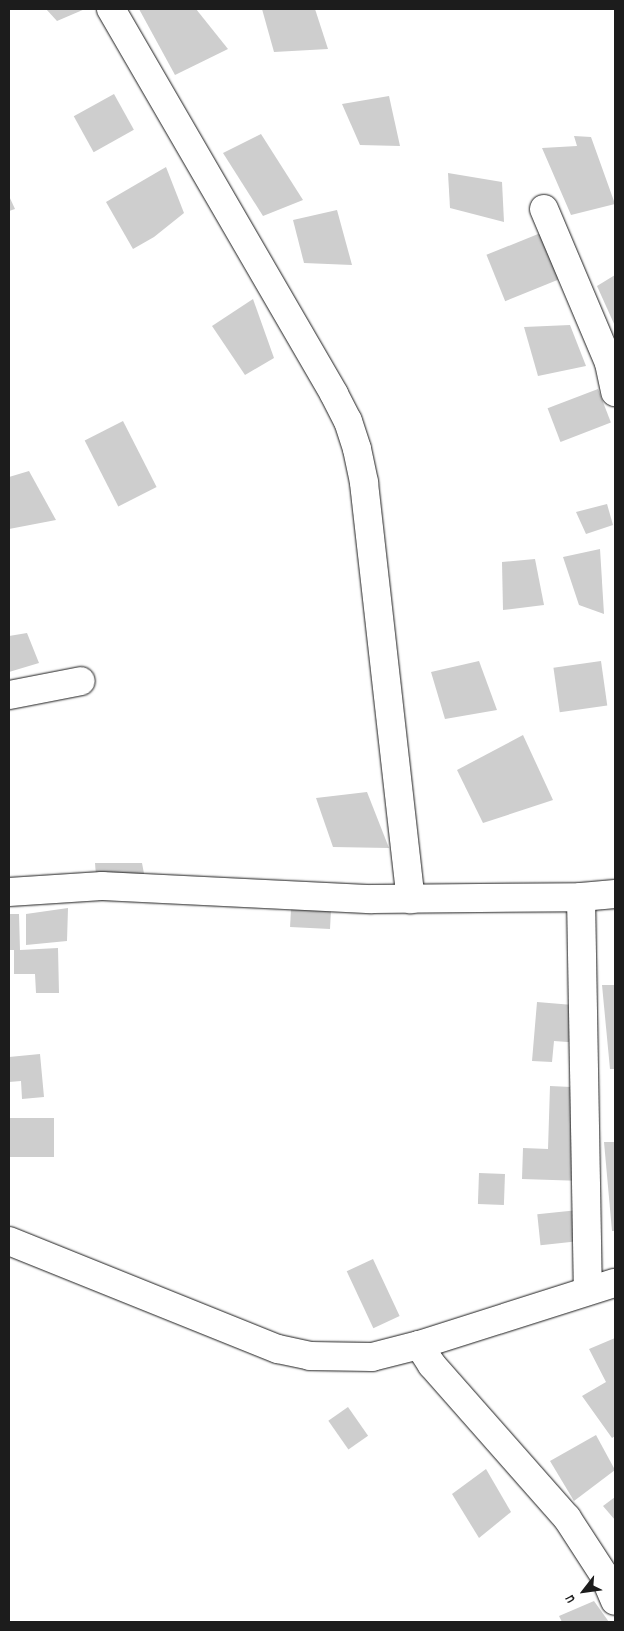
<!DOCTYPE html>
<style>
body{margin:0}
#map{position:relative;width:624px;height:1631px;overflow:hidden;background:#fff;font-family:Dekko,sans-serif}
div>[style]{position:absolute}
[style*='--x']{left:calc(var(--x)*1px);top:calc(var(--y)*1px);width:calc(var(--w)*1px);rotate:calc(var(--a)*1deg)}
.building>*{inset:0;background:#cecece;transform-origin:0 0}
.roads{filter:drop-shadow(0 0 1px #1c1c1c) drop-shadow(0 0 1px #1c1c1c)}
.street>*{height:28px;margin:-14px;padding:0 14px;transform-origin:14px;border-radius:14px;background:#fff}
span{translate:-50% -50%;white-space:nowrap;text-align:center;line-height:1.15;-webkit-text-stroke:4px #fff;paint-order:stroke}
.frame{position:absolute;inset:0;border:10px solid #1c1c1c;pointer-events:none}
.north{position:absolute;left:559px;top:1566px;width:50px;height:50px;-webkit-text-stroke:4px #fff;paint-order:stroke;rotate:240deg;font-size:14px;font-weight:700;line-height:20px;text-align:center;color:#1c1c1c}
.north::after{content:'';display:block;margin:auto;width:18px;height:22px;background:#1c1c1c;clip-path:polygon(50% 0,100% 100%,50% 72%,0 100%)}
</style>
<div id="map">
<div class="building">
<div style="clip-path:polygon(46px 9px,85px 9px,57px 21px)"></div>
<div style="clip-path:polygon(139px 9px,196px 9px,228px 49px,175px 75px)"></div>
<div style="clip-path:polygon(262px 9px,315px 9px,328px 49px,274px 52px)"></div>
<div style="left:114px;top:94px;width:41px;height:46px;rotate:61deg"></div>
<div style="clip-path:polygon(389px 96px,400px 146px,360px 145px,342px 104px)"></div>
<div style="clip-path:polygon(261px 134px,303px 200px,263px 216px,223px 153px)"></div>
<div style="clip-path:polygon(574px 136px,591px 137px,615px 204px,571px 215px,542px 148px,577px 146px)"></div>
<div style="clip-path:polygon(166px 167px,184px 213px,154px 237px,133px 249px,106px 202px)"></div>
<div style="clip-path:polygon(448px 173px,502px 182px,504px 222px,450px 208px)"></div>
<div style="clip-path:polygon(9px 196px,15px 209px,9px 211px)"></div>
<div style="clip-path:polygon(337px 210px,352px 265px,304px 263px,293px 220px)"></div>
<div style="left:543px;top:232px;width:50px;height:61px;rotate:68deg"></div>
<div style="clip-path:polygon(615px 275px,615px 326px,597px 286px)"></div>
<div style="clip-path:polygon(253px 299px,274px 358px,245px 375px,212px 326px)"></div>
<div style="clip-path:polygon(570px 325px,586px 366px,538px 376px,524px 327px)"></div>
<div style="left:598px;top:389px;width:36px;height:54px;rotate:69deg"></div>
<div style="left:123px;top:421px;width:74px;height:43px;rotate:63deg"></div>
<div style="clip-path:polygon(29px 471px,56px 520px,9px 529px,9px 477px)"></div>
<div style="clip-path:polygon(607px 504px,613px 525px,586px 534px,576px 512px)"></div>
<div style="clip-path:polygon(600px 549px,604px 614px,579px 605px,563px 557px)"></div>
<div style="clip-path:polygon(535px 559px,544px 605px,503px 610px,502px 562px)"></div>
<div style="clip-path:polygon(27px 633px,39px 663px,9px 672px,9px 636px)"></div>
<div style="clip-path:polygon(479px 661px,497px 710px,445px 719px,431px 672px)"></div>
<div style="left:601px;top:661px;width:45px;height:48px;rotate:82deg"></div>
<div style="clip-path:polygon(523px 735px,553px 800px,483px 823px,457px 770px)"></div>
<div style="clip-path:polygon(367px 792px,389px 848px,333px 847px,316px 798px)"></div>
<div style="clip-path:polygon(95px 863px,142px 863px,149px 901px,98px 901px)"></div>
<div style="clip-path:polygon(68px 908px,67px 941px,26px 945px,26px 914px)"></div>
<div style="left:291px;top:909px;width:40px;height:18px;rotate:3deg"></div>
<div style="clip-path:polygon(9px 914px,19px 914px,20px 950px,58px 948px,59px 993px,36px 993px,35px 974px,14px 974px,14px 950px,9px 950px)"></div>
<div style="clip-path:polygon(602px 985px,615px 985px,615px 1069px,610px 1069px)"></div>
<div style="clip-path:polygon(537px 1002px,585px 1006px,581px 1043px,554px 1041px,552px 1062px,532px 1061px)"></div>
<div style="clip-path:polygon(40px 1054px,44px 1097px,22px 1099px,21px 1081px,9px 1082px,9px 1057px)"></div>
<div style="clip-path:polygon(550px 1086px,571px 1087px,571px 1123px,584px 1123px,583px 1181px,522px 1179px,523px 1148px,548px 1149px)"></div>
<div style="left:9px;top:1118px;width:45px;height:39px"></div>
<div style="clip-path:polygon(604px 1142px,615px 1142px,615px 1231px,612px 1231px)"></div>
<div style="left:479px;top:1173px;width:26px;height:31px;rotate:2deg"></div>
<div style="left:588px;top:1209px;width:31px;height:51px;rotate:84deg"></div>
<div style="left:373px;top:1259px;width:63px;height:29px;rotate:65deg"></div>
<div style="clip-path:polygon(615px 1338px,615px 1436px,612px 1438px,582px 1396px,606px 1382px,589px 1349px)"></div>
<div style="left:348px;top:1407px;width:35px;height:24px;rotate:55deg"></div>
<div style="clip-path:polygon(596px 1435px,615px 1470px,574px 1501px,550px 1461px)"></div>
<div style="clip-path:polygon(486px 1469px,511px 1512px,479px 1538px,452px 1494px)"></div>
<div style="clip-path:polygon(615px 1497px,615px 1520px,603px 1506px)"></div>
<div style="clip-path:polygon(594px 1601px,609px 1622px,562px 1622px,559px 1616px)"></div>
</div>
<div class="roads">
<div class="street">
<div style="--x:111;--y:9;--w:445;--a:59.9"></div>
<div style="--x:334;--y:394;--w:30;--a:63"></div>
<div style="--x:348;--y:421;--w:29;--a:72"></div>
<div style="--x:357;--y:449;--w:35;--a:78"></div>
<div style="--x:364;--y:483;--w:419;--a:83.6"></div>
<div style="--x:544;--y:209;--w:167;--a:67.1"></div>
<div style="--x:609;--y:363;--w:30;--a:78"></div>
<div style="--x:9;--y:695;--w:73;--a:-11"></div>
<div style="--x:9;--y:892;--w:93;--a:-3.7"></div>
<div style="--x:102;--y:886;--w:270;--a:2.8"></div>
<div style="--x:372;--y:899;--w:209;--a:-0.5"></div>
<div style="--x:581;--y:897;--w:34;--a:-5"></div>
<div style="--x:581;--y:897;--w:393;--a:89"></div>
<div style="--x:9;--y:1241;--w:290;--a:21.9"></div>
<div style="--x:278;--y:1349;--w:33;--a:12"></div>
<div style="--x:310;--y:1356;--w:62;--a:0.9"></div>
<div style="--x:372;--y:1357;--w:49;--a:-14.3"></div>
<div style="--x:419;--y:1345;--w:206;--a:-17.6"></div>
<div style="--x:419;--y:1345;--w:24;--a:57"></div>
<div style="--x:432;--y:1365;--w:204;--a:48.6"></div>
<div style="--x:567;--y:1518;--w:68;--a:57"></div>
<div style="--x:604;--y:1575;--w:28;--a:67"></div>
</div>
</div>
<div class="frame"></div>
<div class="north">U</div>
</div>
